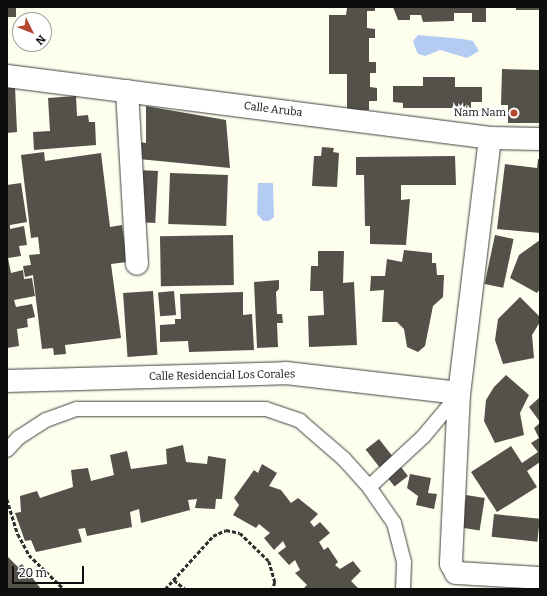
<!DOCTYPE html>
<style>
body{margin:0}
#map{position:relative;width:547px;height:596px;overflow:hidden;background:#fdfeed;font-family:Bitter,serif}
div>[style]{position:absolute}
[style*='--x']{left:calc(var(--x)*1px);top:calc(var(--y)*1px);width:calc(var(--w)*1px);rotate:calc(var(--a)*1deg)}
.water>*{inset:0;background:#b5ccf2}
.building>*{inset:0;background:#54504a;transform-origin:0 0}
.path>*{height:2.5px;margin-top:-1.25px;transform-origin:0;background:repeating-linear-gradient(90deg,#2f2f2f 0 4px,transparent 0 6px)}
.roads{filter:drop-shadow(0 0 1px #404040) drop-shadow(0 0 1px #404040)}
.lane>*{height:14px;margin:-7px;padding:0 7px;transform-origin:7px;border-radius:7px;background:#fff}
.street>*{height:22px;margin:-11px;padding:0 11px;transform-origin:11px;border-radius:11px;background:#fff}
.dots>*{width:11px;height:11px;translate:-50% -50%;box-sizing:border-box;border:2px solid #fff;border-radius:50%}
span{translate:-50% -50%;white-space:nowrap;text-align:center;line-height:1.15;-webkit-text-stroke:4px #fff;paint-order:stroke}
.street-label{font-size:11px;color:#0d0d0d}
.poi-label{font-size:11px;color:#0d0d0d}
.right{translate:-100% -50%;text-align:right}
.frame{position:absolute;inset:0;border:8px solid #0d0d0d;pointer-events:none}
.north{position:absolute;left:12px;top:12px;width:40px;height:40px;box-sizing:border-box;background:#fff;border:1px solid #9e9e9e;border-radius:50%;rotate:133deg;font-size:11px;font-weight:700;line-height:16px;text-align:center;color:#0d0d0d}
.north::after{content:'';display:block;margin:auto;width:14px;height:18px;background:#b3482e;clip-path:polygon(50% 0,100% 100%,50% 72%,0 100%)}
.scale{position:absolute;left:12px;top:566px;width:72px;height:18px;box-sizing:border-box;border:2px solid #0d0d0d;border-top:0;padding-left:5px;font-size:12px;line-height:14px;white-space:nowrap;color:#0d0d0d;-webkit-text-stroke:3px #fff;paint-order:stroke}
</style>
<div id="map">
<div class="water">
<div style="clip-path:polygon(418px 35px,463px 39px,473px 41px,479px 51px,467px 58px,440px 50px,425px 56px,418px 54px,415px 47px,413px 41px)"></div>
<div style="clip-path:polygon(258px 183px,273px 183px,274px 217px,269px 221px,263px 221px,257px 214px)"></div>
</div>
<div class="building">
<div style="left:7px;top:7px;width:9px;height:10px"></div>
<div style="clip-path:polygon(375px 7px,375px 11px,367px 11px,367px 28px,375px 29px,375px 38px,369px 38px,369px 62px,376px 62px,376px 73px,370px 73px,370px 87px,377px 88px,377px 101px,369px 101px,369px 110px,347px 110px,347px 74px,329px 74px,329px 15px,346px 15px,347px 8px)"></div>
<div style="clip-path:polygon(393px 7px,486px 7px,486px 22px,472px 22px,472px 13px,454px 13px,454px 21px,423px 22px,421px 15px,410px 15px,410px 20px,398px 20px)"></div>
<div style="left:516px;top:7px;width:24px;height:3px"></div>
<div style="clip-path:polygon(502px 69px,540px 70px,540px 123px,508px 123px,508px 105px,501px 105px)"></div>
<div style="clip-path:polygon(423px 77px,455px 77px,455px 87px,482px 87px,482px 102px,471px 102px,471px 108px,403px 108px,403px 103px,393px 102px,393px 86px,423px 86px)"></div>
<div style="clip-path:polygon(7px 86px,15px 87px,17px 132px,7px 133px)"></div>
<div style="clip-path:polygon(76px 96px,77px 116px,88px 115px,89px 122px,95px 122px,96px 145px,34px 150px,33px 132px,50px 131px,48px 98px)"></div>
<div style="clip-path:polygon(146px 106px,226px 120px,230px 168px,139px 159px,138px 142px,146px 143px)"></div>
<div style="clip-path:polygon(322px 147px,334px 148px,333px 152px,339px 153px,337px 187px,312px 186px,314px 156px,321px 156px)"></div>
<div style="clip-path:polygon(44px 152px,45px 161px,101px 153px,110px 227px,122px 225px,127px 262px,111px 264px,121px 338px,65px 345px,66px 354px,54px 355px,53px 348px,42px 349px,33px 275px,25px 277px,23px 266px,31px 265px,29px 255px,40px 254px,38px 237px,31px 238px,21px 155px)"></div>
<div style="clip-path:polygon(455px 156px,456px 185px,401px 185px,401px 200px,410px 199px,406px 245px,370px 244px,370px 226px,365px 226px,364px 175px,356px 175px,356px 157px)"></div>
<div style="clip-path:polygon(538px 159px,540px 159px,540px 233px,497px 229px,505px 164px,537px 168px)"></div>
<div style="left:139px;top:170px;width:19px;height:52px;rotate:3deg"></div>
<div style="left:170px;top:173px;width:58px;height:51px;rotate:2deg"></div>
<div style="clip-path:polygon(21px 183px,27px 222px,10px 225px,10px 229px,24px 226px,27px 245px,19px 246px,21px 256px,8px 258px,11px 273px,23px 270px,24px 279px,32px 278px,35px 296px,14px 300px,16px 307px,32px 304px,35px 317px,27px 319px,28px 327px,17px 329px,19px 346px,7px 348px,7px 185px)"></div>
<div style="left:233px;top:235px;width:50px;height:73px;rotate:89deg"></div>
<div style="left:495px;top:235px;width:19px;height:50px;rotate:12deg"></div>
<div style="clip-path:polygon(540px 240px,540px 289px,537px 293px,510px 278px,519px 255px)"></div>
<div style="clip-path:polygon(404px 250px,432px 253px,432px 263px,436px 263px,437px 275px,444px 275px,443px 297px,433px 306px,425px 346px,418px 352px,407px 347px,404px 329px,397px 322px,382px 322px,384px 290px,370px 291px,371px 276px,385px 276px,387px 259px,402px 262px)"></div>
<div style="clip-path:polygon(318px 251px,344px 251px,343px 283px,354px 282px,357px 345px,309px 347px,308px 316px,324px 315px,323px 291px,310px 291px,311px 266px,318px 266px)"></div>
<div style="clip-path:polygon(279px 280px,279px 289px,276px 292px,277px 314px,282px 314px,283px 323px,277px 323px,278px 347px,257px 348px,254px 282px)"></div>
<div style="left:153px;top:291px;width:64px;height:30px;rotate:86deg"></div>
<div style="left:174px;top:291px;width:24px;height:16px;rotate:85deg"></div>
<div style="clip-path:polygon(243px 292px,243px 315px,252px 314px,254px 350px,189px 352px,188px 341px,160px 342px,160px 325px,175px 324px,175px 319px,181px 319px,180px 294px)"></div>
<div style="clip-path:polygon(520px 297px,540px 317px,540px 322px,532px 335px,534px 358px,503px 364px,495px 340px,498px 319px)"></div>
<div style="clip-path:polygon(506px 375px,529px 395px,520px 413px,524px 435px,495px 443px,484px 421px,486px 400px,494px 387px)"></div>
<div style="clip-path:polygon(540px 397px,540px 422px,529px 407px)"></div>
<div style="clip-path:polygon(540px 423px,540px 462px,527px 471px,537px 487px,497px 512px,471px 472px,511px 446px,522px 463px,538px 452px,531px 443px,539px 438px,534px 428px)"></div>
<div style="left:379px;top:439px;width:47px;height:17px;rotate:52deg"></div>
<div style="clip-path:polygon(183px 445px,186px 462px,207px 464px,208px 456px,226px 459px,222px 499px,216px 499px,215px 509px,195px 508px,197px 499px,188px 500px,190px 510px,141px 523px,139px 509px,130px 512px,132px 527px,87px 536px,85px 528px,78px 529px,82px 542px,36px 552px,31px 540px,25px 541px,15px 513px,21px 512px,20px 496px,37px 491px,40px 498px,73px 487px,71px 470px,88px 468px,91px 481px,114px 475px,110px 455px,127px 451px,131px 469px,167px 464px,166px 449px)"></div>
<div style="clip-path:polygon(262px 464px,277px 473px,269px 486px,281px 490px,291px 503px,298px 498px,318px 514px,310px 522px,314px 527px,320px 522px,330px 533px,319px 542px,324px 550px,328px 547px,338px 562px,335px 565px,340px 569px,353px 561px,361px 571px,351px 581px,359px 589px,303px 589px,307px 585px,295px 573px,300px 570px,295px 560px,289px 565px,278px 553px,286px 547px,283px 541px,274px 550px,264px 538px,270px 533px,259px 524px,256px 528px,233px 515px,239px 505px,234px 498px,254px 470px,258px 473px)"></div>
<div style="clip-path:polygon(410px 474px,431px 478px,428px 493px,437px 494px,434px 509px,416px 505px,418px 496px,407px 488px)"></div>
<div style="left:466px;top:495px;width:19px;height:33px;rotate:9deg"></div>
<div style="left:494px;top:514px;width:46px;height:23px;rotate:6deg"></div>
<div style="clip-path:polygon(7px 556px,18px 567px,22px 564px,41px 589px,7px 589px)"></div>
</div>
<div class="path">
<div style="--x:7;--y:499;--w:37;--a:73"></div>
<div style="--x:18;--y:534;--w:24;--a:62"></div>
<div style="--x:29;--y:555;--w:49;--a:44.2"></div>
<div style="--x:174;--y:580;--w:14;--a:39"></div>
<div style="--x:165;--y:589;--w:72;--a:-47.8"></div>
<div style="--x:213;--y:536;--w:14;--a:-25"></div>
<div style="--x:226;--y:530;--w:14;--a:12"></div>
<div style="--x:240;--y:533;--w:40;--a:44"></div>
<div style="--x:269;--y:561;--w:22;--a:74"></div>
<div style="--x:275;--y:582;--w:7;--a:106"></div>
</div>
<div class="roads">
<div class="lane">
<div style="--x:7;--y:450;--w:16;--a:-47"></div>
<div style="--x:18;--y:438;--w:33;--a:-33"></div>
<div style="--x:46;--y:420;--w:33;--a:-20"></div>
<div style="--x:77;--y:409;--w:189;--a:0"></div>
<div style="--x:266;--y:409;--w:36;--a:19"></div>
<div style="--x:300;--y:421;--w:58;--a:40.8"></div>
<div style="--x:344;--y:459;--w:38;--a:48"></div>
<div style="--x:369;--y:487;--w:44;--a:55.2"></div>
<div style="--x:394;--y:523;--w:40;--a:75.6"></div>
<div style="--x:404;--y:562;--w:27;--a:92"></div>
<div style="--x:369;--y:487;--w:74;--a:-42.8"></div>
<div style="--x:423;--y:437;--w:56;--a:-50.1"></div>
</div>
<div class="street">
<div style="--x:7;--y:76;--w:487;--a:7.3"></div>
<div style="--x:490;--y:138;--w:50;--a:1.1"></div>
<div style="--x:127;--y:91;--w:173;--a:86.7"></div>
<div style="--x:490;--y:138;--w:257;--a:96.9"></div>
<div style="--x:459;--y:393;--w:171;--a:92.7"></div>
<div style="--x:451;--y:564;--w:10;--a:61"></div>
<div style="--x:456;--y:573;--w:84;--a:3.4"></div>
<div style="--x:7;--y:381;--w:279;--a:-1.6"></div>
<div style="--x:286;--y:373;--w:174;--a:6.6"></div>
</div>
</div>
<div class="dots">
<div style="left:514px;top:113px;background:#b3482e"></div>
</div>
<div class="street-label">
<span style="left:273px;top:110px;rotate:7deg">Calle Aruba</span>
<span style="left:222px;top:376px;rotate:-1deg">Calle Residencial Los Corales</span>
</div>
<div class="poi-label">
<span class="right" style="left:506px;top:113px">Nam Nam</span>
</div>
<div class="frame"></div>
<div class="north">N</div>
<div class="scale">20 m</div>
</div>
